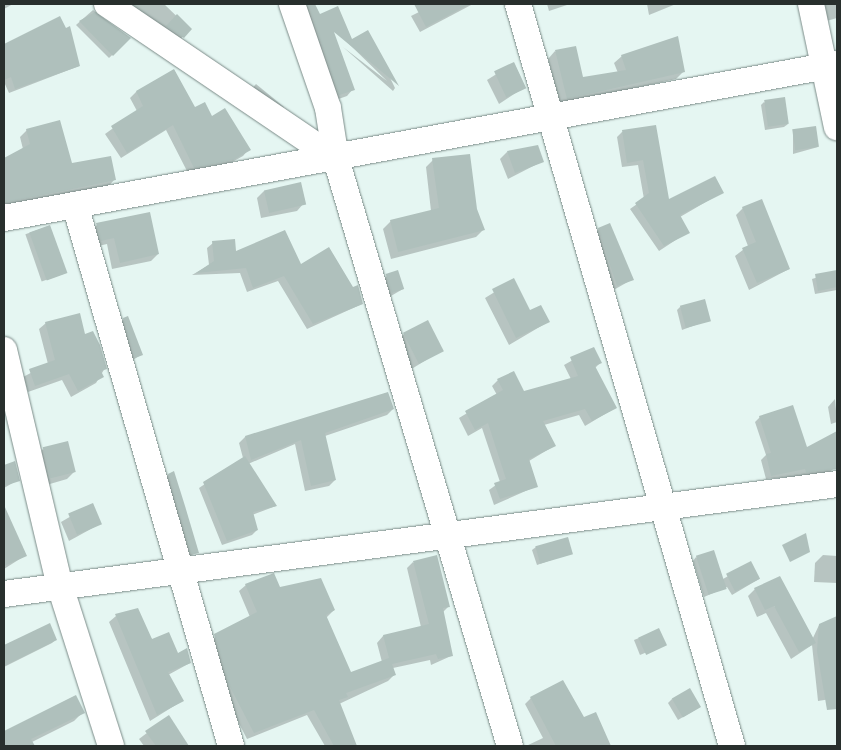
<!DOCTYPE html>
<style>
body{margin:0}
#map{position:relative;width:841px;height:750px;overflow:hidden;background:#e5f6f2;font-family:Jost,sans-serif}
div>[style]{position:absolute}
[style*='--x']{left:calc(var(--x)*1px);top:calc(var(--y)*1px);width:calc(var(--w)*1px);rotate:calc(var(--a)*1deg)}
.shadow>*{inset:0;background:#0003;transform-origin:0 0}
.building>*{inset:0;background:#afc0bc;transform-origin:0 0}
.roads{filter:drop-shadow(0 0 1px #7b8b88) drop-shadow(0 0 1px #7b8b88)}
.minor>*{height:26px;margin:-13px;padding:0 13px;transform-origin:13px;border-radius:13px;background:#fff}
span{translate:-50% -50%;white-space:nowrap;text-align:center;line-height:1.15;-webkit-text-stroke:4px #fff;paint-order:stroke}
.frame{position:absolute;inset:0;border:5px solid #282f2d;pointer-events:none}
</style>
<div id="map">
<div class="shadow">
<div style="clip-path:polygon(4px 4px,13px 4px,4px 9px)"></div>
<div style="clip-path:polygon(118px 4px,164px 4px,190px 29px,173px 47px)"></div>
<div style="clip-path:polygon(297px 4px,314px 4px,353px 89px,347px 96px,333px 101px)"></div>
<div style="clip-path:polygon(435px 4px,473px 4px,420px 32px,411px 16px)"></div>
<div style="clip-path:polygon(547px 4px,570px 4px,549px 11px)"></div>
<div style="clip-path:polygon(647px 4px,676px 4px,649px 15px)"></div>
<div style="clip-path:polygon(818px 4px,837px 4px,837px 18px,823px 22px)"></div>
<div style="clip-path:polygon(93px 10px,129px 39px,109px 58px,76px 25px)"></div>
<div style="clip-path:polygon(59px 18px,79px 66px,9px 93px,4px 82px,4px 46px)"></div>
<div style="clip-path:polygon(368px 32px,395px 88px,393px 91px,343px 47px,387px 81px,348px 43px)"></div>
<div style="clip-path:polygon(555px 51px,582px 79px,618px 73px,614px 63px,622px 56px,683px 72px,676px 79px,560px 105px,548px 59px)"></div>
<div style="clip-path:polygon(514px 63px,525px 87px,499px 104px,487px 80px)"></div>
<div style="clip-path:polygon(174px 70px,195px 109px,249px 149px,243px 156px,225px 166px,188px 173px,166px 130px,121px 158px,105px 134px,137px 111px,130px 98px,136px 92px)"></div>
<div style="clip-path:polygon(256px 84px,284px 107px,278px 114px,248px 93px)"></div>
<div style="clip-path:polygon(764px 102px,788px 124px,784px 127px,765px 130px,761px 105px)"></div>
<div style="clip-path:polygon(655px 126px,668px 201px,723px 192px,680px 217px,688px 232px,659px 251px,630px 209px,644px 199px,638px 165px,622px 167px,617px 137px,622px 132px)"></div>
<div style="clip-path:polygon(27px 130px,71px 165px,114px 180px,108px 187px,4px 209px,4px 159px,23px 149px,20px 137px)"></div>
<div style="clip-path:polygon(793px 131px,818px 147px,793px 154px)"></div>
<div style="clip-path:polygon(507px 152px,543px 161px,508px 179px,500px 159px)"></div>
<div style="clip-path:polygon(433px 160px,476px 209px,483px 230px,476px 237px,391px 259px,383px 229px,391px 221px,431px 211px,426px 167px)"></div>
<div style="clip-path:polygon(264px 191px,304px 203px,297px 211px,261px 218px,257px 198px)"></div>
<div style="clip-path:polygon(743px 208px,789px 269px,749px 290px,735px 256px,748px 246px,736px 215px)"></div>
<div style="clip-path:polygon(97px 225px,158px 254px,151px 261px,112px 269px,107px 244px,94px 247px,89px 232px)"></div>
<div style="left:49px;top:226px;width:50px;height:25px;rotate:71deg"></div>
<div style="clip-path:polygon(599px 229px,633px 279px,610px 292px,591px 237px)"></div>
<div style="clip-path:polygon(213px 243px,235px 253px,300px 266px,362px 304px,307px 329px,278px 281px,247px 292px,240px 273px,192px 275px,209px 265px,207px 248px)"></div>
<div style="clip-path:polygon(837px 271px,837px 290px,815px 294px,812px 279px)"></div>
<div style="clip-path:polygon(387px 276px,403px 289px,384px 300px,379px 283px)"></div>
<div style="clip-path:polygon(514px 280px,529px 312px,548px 322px,509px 345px,485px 298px)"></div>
<div style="clip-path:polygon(680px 307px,709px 320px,682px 330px,677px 310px)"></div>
<div style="clip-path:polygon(124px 319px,142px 354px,127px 364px,116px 327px)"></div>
<div style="clip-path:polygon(46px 323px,84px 336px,105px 368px,96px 383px,71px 397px,62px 380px,28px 392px,23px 377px,48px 364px,39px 329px)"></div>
<div style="clip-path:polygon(404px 334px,442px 350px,410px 370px,397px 341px)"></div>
<div style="clip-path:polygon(594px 348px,600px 363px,594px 369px,615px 408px,585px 426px,579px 415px,544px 425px,554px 446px,529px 461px,537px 486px,494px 505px,489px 490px,500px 482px,482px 428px,468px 436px,459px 418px,497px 395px,492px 386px,498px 380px,523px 393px,571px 379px,564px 365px)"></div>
<div style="clip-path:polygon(387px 393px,393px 409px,387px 415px,325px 436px,335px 480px,329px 486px,305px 491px,295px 444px,248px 464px,276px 506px,252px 515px,257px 530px,252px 535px,222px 545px,199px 488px,243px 458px,239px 443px,245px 437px)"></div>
<div style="clip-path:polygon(835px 399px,837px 422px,831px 424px,828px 407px)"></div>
<div style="clip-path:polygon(760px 417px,806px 449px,833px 469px,828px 474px,766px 479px,761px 460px,766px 455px,755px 422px)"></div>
<div style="clip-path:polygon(43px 449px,75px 471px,67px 479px,43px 486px,36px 457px)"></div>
<div style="clip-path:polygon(14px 463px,18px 480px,4px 488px,4px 466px)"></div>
<div style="left:169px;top:475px;width:83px;height:11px;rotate:70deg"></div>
<div style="clip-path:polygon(92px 504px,100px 524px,69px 541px,61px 522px)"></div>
<div style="clip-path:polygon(11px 523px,26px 555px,4px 569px,4px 525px)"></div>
<div style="clip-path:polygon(536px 547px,571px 553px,537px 565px,532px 550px)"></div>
<div style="clip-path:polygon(823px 555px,837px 556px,837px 583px,814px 582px,815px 563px)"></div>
<div style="clip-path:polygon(696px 557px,723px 579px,751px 563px,759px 579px,732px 595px,727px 587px,704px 597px,693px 561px)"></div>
<div style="clip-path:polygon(413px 562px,449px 606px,442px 613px,451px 656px,431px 665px,430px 660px,393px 668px,395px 674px,388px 681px,339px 704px,356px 746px,325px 746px,307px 715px,247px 739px,223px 692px,208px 642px,250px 617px,239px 591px,246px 585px,279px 589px,334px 610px,326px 618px,351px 674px,382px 662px,377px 643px,383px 636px,421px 627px,407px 568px)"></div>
<div style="clip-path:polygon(755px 589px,812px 640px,819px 625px,837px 618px,837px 698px,818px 701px,812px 645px,791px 659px,766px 613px,757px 617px,748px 596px)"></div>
<div style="clip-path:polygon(116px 616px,190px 663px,168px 675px,182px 701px,150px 721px,109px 622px)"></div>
<div style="clip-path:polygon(50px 625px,56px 639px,52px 643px,4px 667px,4px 646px)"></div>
<div style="left:659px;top:630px;width:16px;height:27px;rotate:68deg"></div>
<div style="clip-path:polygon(75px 696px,83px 712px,74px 721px,32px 742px,34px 746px,4px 746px,4px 732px)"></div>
<div style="clip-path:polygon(531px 698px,583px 719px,608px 742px,604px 746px,526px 746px,543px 738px,525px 704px)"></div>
<div style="clip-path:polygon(672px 699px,700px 707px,678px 720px,668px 703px)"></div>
<div style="clip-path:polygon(168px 717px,188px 746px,144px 746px,139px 739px)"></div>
</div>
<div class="building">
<div style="clip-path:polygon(308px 4px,315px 4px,320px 14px,338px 6px,352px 39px,368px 30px,399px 86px,334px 32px,355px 90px,339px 95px)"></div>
<div style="clip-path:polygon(414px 4px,470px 4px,426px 27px)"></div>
<div style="clip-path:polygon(95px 12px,131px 38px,113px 56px,79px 21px)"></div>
<div style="clip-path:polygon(177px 14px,192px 29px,184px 38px,166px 26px)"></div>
<div style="clip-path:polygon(60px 16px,66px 28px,70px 26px,80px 66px,15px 89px,11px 77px,4px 80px,4px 44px)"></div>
<div style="clip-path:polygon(678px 36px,685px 72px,567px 99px,555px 50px,576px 46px,583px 77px,626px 70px,621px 55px)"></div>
<div style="left:514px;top:62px;width:29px;height:22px;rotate:65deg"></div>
<div style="clip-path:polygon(174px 69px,195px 107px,205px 102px,212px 116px,225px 108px,251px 150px,233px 160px,194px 168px,173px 125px,127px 153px,111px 126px,143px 106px,136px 91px)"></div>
<div style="left:785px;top:97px;width:27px;height:21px;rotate:82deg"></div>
<div style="clip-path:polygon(60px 120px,72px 163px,111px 156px,116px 180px,4px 203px,4px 158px,30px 144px,26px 129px)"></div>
<div style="clip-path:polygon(656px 125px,669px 199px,715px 176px,724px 193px,680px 215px,690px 233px,664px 246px,635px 203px,649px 193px,643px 160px,627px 163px,622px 130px)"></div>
<div style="left:816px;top:126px;width:21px;height:24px;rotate:82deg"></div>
<div style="clip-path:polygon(538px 145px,544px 162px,515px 173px,507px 151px)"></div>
<div style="clip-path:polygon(470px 154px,477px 209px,485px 230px,398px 252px,390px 220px,439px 208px,432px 158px)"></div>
<div style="left:301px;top:182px;width:23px;height:38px;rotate:77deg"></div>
<div style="clip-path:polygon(762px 199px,790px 269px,757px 283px,742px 248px,756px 242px,742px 207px)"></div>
<div style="clip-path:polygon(150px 212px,159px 254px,120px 263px,114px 238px,101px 241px,96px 223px)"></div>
<div style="clip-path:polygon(610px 223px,634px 280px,617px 286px,598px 228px)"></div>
<div style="left:50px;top:225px;width:51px;height:22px;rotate:70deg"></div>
<div style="clip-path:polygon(285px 230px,301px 264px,329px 247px,353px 287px,358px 285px,363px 304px,313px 324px,284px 276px,253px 288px,246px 268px,196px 273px,214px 261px,212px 241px,235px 239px,236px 251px)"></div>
<div style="left:398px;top:270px;width:20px;height:13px;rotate:72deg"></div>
<div style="clip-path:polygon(837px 270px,837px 287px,818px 291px,815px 274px)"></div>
<div style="clip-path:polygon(514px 278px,530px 310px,541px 305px,550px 322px,516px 338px,492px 289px)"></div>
<div style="left:705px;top:299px;width:23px;height:26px;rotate:75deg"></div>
<div style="clip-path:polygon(80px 313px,85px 334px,93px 331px,100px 345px,107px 369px,101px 371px,104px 377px,78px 391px,69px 374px,35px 386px,29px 369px,55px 360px,45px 322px)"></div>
<div style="clip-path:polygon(128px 316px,143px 355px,135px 358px,123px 318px)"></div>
<div style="left:428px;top:320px;width:35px;height:28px;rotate:63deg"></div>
<div style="clip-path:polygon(594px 347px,602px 363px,595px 366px,617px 408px,592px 421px,585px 409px,543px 421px,556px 446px,529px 459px,538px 487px,500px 499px,494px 483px,506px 479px,488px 423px,475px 430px,465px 411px,503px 390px,497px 379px,514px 371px,524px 391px,578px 376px,570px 357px)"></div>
<div style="clip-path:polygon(388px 392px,394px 409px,325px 433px,336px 480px,311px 486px,301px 440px,251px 460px,245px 436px)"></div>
<div style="clip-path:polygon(793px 405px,807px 447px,837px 431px,837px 469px,806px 473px,805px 469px,771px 476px,766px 454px,771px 453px,759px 416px)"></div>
<div style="left:68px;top:441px;width:32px;height:26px;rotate:76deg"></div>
<div style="clip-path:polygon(245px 456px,277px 506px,253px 512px,258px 530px,227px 541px,203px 482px)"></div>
<div style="clip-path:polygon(15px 461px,20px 481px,4px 486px,4px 465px)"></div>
<div style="clip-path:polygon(174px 471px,185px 506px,199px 553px,191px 554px,168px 474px)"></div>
<div style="left:93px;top:503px;width:23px;height:27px;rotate:67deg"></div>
<div style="clip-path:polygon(4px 505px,27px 556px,4px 566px)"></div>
<div style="clip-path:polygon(806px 533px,810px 552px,790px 562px,782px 545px)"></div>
<div style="left:568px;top:537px;width:18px;height:34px;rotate:74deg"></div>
<div style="left:714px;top:550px;width:41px;height:19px;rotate:72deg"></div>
<div style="clip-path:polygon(437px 555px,450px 607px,443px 608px,453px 656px,438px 659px,436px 654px,392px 664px,396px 675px,346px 693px,348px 697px,339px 700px,357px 746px,334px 746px,314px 710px,254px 733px,229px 685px,214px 634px,257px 612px,245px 584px,274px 573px,280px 587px,321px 578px,335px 610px,326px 615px,351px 672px,389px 658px,383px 635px,429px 624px,413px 561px)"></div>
<div style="left:751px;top:561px;width:20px;height:28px;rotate:63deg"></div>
<div style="clip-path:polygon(780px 576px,816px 643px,799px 652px,774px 606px,765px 610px,754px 588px)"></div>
<div style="clip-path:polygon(138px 608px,152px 639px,169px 632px,178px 653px,187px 648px,191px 663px,168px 672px,184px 701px,157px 715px,115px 614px)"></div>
<div style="clip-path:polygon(837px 616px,837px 709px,827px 710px,817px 651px,819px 624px)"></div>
<div style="clip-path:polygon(50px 623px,57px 640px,4px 666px,4px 645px)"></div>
<div style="left:659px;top:628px;width:19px;height:23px;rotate:65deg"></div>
<div style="clip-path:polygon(563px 680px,584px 717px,596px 712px,611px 746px,556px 746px,530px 697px)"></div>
<div style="left:690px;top:688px;width:22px;height:21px;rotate:60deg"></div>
<div style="clip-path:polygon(76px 695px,85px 713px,31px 739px,35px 746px,4px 746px,4px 731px)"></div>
<div style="clip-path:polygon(169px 715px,189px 746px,156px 746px,145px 731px)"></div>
</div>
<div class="roads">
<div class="minor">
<div style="--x:107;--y:4;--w:277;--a:34.1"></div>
<div style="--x:336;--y:159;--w:612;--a:73.49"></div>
<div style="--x:292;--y:4;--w:110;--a:70.9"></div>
<div style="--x:328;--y:108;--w:52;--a:81.1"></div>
<div style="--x:518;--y:4;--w:772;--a:73.91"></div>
<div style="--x:811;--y:4;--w:126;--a:78.1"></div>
<div style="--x:75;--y:205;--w:563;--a:73.91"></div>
<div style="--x:4;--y:218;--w:847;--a:-10.47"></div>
<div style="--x:4;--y:350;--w:243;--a:76.7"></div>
<div style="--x:60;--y:586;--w:168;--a:72.3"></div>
<div style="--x:4;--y:594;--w:840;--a:-7.52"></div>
</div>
</div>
<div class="frame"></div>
</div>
